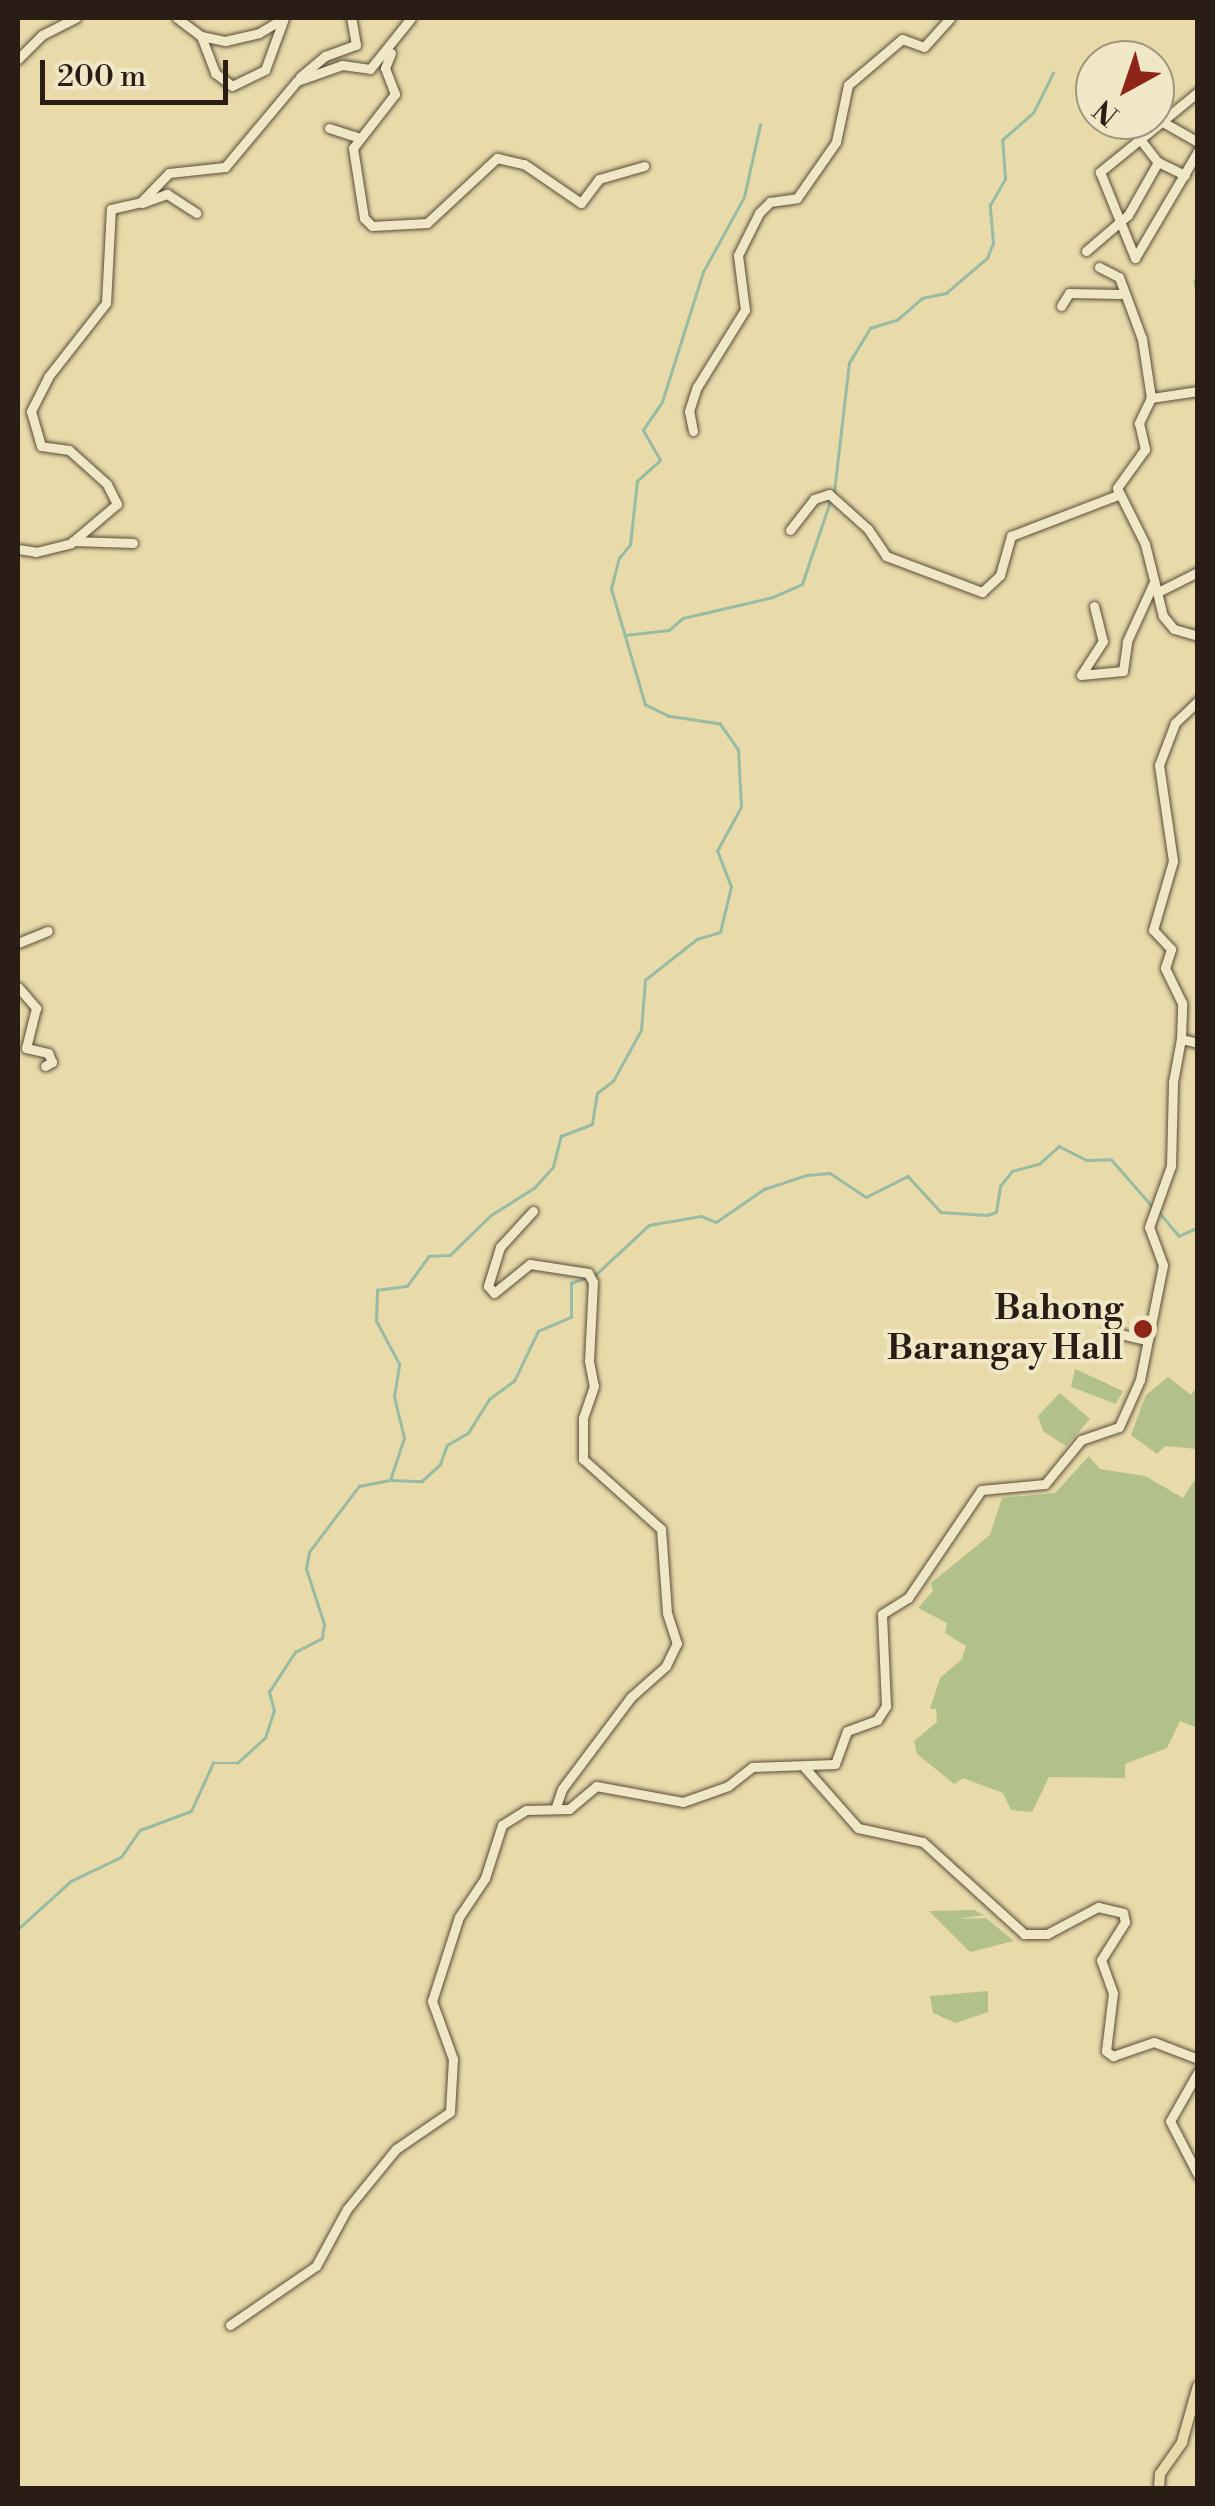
<!DOCTYPE html>
<style>
body{margin:0}
#map{position:relative;width:1215px;height:2506px;overflow:hidden;background:#e8daa9;font-family:"Libre Bodoni",serif}
div>[style]{position:absolute}
[style*='--x']{left:calc(var(--x)*1px);top:calc(var(--y)*1px);width:calc(var(--w)*1px);rotate:calc(var(--a)*1deg)}
.green>*{inset:0;background:#b2c08b}
.stream>*{height:2.5px;margin:-1.25px;padding:0 1.25px;transform-origin:1.25px;border-radius:1.25px;background:#98bba3}
.roads{filter:drop-shadow(0 0 2px #594c3a) drop-shadow(0 0 2px #594c3a)}
.minor>*{height:9px;margin:-4.5px;padding:0 4.5px;transform-origin:4.5px;border-radius:4.5px;background:#f0e7c7}
.major>*{height:10px;margin:-5px;padding:0 5px;transform-origin:5px;border-radius:5px;background:#e8daa9}
.dots>*{width:28px;height:28px;translate:-50% -50%;box-sizing:border-box;border:5px solid #f0e7c7;border-radius:50%}
span{translate:-50% -50%;white-space:nowrap;text-align:center;line-height:1.15;-webkit-text-stroke:8px #f0e7c7;paint-order:stroke}
.poi-label{font-size:35px;color:#291d15;font-weight:700}
.right{translate:-100% -50%;text-align:right}
.frame{position:absolute;inset:0;border:20px solid #291d15;pointer-events:none}
.north{position:absolute;left:1075px;top:40px;width:100px;height:100px;box-sizing:border-box;background:#f0e7c7;border:2px solid #a09680;border-radius:50%;rotate:220deg;font-size:28px;font-weight:700;line-height:40px;text-align:center;color:#291d15}
.north::after{content:'';display:block;margin:auto;width:35px;height:45px;background:#8f2418;clip-path:polygon(50% 0,100% 100%,50% 72%,0 100%)}
.scale{position:absolute;left:40px;top:60px;width:188px;height:45px;box-sizing:border-box;border:5px solid #291d15;border-top:0;padding-left:12px;font-size:30px;line-height:35px;white-space:nowrap;color:#291d15;-webkit-text-stroke:8px #f0e7c7;paint-order:stroke}
</style>
<div id="map">
<div class="green">
<div style="clip-path:polygon(1075px 1369px,1123px 1391px,1116px 1404px,1071px 1387px)"></div>
<div style="clip-path:polygon(1168px 1377px,1191px 1395px,1197px 1386px,1197px 1449px,1165px 1446px,1157px 1454px,1131px 1435px,1146px 1395px)"></div>
<div style="clip-path:polygon(1060px 1393px,1090px 1419px,1066px 1446px,1043px 1431px,1038px 1416px)"></div>
<div style="clip-path:polygon(1089px 1456px,1100px 1469px,1145px 1476px,1183px 1498px,1197px 1476px,1197px 1728px,1180px 1721px,1167px 1748px,1125px 1764px,1125px 1778px,1049px 1777px,1032px 1812px,1011px 1810px,1003px 1793px,963px 1778px,954px 1784px,917px 1754px,914px 1741px,937px 1722px,936px 1709px,930px 1709px,940px 1678px,962px 1659px,966px 1646px,945px 1633px,947px 1623px,918px 1608px,933px 1591px,931px 1583px,990px 1535px,1002px 1498px,1055px 1493px)"></div>
<div style="clip-path:polygon(974px 1910px,984px 1915px,958px 1919px,986px 1918px,1014px 1941px,970px 1952px,929px 1911px)"></div>
<div style="clip-path:polygon(988px 1991px,988px 2012px,956px 2023px,933px 2013px,930px 1996px)"></div>
</div>
<div class="stream">
<div style="--x:1195;--y:280;--w:19;--a:81"></div>
<div style="--x:834;--y:492;--w:130;--a:-83.4"></div>
<div style="--x:849;--y:363;--w:41;--a:-59"></div>
<div style="--x:870;--y:328;--w:28;--a:-17"></div>
<div style="--x:897;--y:320;--w:33;--a:-41"></div>
<div style="--x:922;--y:298;--w:25;--a:-12"></div>
<div style="--x:946;--y:293;--w:54;--a:-40.5"></div>
<div style="--x:987;--y:258;--w:16;--a:-68"></div>
<div style="--x:993;--y:243;--w:38;--a:-95"></div>
<div style="--x:990;--y:205;--w:30;--a:-60"></div>
<div style="--x:1005;--y:179;--w:39;--a:-94"></div>
<div style="--x:1002;--y:140;--w:41;--a:-41.1"></div>
<div style="--x:1033;--y:113;--w:45;--a:-63.4"></div>
<div style="--x:625;--y:635;--w:44;--a:-6.5"></div>
<div style="--x:669;--y:630;--w:18;--a:-41"></div>
<div style="--x:683;--y:618;--w:92;--a:-13.1"></div>
<div style="--x:773;--y:597;--w:32;--a:-24"></div>
<div style="--x:802;--y:584;--w:90;--a:-71.2"></div>
<div style="--x:1159;--y:1212;--w:31;--a:50"></div>
<div style="--x:1179;--y:1236;--w:21;--a:-25"></div>
<div style="--x:593;--y:1277;--w:76;--a:-42.9"></div>
<div style="--x:649;--y:1225;--w:53;--a:-9.8"></div>
<div style="--x:701;--y:1216;--w:16;--a:22"></div>
<div style="--x:716;--y:1222;--w:58;--a:-34.5"></div>
<div style="--x:764;--y:1189;--w:45;--a:-18"></div>
<div style="--x:807;--y:1175;--w:23;--a:-5"></div>
<div style="--x:830;--y:1173;--w:43;--a:33.7"></div>
<div style="--x:866;--y:1197;--w:47;--a:-26.6"></div>
<div style="--x:908;--y:1176;--w:49;--a:47.5"></div>
<div style="--x:941;--y:1212;--w:46;--a:3.7"></div>
<div style="--x:987;--y:1215;--w:9;--a:-18"></div>
<div style="--x:996;--y:1212;--w:26;--a:-81"></div>
<div style="--x:1000;--y:1186;--w:19;--a:-51"></div>
<div style="--x:1012;--y:1171;--w:28;--a:-15"></div>
<div style="--x:1039;--y:1164;--w:27;--a:-42"></div>
<div style="--x:1059;--y:1146;--w:31;--a:27"></div>
<div style="--x:1087;--y:1160;--w:24;--a:-2"></div>
<div style="--x:1111;--y:1159;--w:64;--a:48.8"></div>
<div style="--x:390;--y:1480;--w:32;--a:2"></div>
<div style="--x:422;--y:1481;--w:25;--a:-43"></div>
<div style="--x:440;--y:1464;--w:20;--a:-70"></div>
<div style="--x:447;--y:1445;--w:24;--a:-30"></div>
<div style="--x:468;--y:1433;--w:40;--a:-58"></div>
<div style="--x:489;--y:1399;--w:31;--a:-36"></div>
<div style="--x:514;--y:1381;--w:55;--a:-64.4"></div>
<div style="--x:538;--y:1331;--w:36;--a:-23"></div>
<div style="--x:571;--y:1317;--w:34;--a:-90"></div>
<div style="--x:571;--y:1283;--w:15;--a:-20"></div>
<div style="--x:18;--y:1929;--w:72;--a:-42.2"></div>
<div style="--x:71;--y:1881;--w:55;--a:-25.6"></div>
<div style="--x:121;--y:1857;--w:33;--a:-55"></div>
<div style="--x:140;--y:1830;--w:54;--a:-20.4"></div>
<div style="--x:191;--y:1811;--w:53;--a:-65.4"></div>
<div style="--x:213;--y:1763;--w:24;--a:0"></div>
<div style="--x:237;--y:1763;--w:38;--a:-42"></div>
<div style="--x:265;--y:1738;--w:28;--a:-72"></div>
<div style="--x:274;--y:1711;--w:20;--a:-105"></div>
<div style="--x:269;--y:1692;--w:48;--a:-57"></div>
<div style="--x:295;--y:1652;--w:30;--a:-27"></div>
<div style="--x:322;--y:1638;--w:14;--a:-82"></div>
<div style="--x:324;--y:1624;--w:58;--a:-108.1"></div>
<div style="--x:306;--y:1569;--w:17;--a:-80"></div>
<div style="--x:309;--y:1552;--w:83;--a:-52.9"></div>
<div style="--x:359;--y:1486;--w:32;--a:-11"></div>
<div style="--x:390;--y:1480;--w:44;--a:-71.6"></div>
<div style="--x:404;--y:1438;--w:42;--a:-103.7"></div>
<div style="--x:394;--y:1397;--w:33;--a:-81"></div>
<div style="--x:399;--y:1364;--w:49;--a:-118.1"></div>
<div style="--x:376;--y:1321;--w:31;--a:-88"></div>
<div style="--x:377;--y:1290;--w:30;--a:-8"></div>
<div style="--x:407;--y:1286;--w:37;--a:-54"></div>
<div style="--x:429;--y:1256;--w:21;--a:-3"></div>
<div style="--x:450;--y:1255;--w:57;--a:-44.3"></div>
<div style="--x:491;--y:1215;--w:51;--a:-32.1"></div>
<div style="--x:534;--y:1188;--w:28;--a:-48"></div>
<div style="--x:553;--y:1167;--w:32;--a:-76"></div>
<div style="--x:561;--y:1136;--w:33;--a:-21"></div>
<div style="--x:592;--y:1124;--w:31;--a:-81"></div>
<div style="--x:597;--y:1093;--w:20;--a:-37"></div>
<div style="--x:613;--y:1081;--w:58;--a:-61.2"></div>
<div style="--x:641;--y:1030;--w:50;--a:-85.4"></div>
<div style="--x:645;--y:980;--w:66;--a:-38.3"></div>
<div style="--x:697;--y:939;--w:24;--a:-17"></div>
<div style="--x:720;--y:932;--w:46;--a:-76.3"></div>
<div style="--x:731;--y:887;--w:39;--a:-111"></div>
<div style="--x:717;--y:851;--w:50;--a:-61.4"></div>
<div style="--x:741;--y:807;--w:57;--a:-93"></div>
<div style="--x:738;--y:750;--w:32;--a:-125"></div>
<div style="--x:720;--y:724;--w:53;--a:-171.3"></div>
<div style="--x:668;--y:716;--w:25;--a:-154"></div>
<div style="--x:645;--y:705;--w:121;--a:-106.3"></div>
<div style="--x:611;--y:589;--w:32;--a:-76"></div>
<div style="--x:619;--y:558;--w:17;--a:-50"></div>
<div style="--x:630;--y:545;--w:64;--a:-83.8"></div>
<div style="--x:637;--y:481;--w:31;--a:-42"></div>
<div style="--x:660;--y:460;--w:34;--a:-120"></div>
<div style="--x:643;--y:430;--w:34;--a:-56"></div>
<div style="--x:662;--y:402;--w:136;--a:-72.5"></div>
<div style="--x:703;--y:272;--w:85;--a:-61.3"></div>
<div style="--x:744;--y:197;--w:74;--a:-77.5"></div>
</div>
<div class="roads">
<div class="minor">
<div style="--x:177;--y:18;--w:30;--a:37"></div>
<div style="--x:201;--y:36;--w:25;--a:12"></div>
<div style="--x:225;--y:41;--w:35;--a:-13"></div>
<div style="--x:259;--y:33;--w:27;--a:-31"></div>
<div style="--x:201;--y:36;--w:40;--a:69"></div>
<div style="--x:215;--y:73;--w:21;--a:37"></div>
<div style="--x:232;--y:86;--w:37;--a:-26"></div>
<div style="--x:265;--y:70;--w:55;--a:-69.9"></div>
<div style="--x:391;--y:53;--w:16;--a:112"></div>
<div style="--x:385;--y:68;--w:28;--a:69"></div>
<div style="--x:395;--y:94;--w:68;--a:127.9"></div>
<div style="--x:353;--y:148;--w:71;--a:81.1"></div>
<div style="--x:364;--y:218;--w:11;--a:45"></div>
<div style="--x:372;--y:226;--w:55;--a:-3.1"></div>
<div style="--x:427;--y:223;--w:96;--a:-42.9"></div>
<div style="--x:497;--y:158;--w:28;--a:13"></div>
<div style="--x:524;--y:164;--w:69;--a:34.4"></div>
<div style="--x:581;--y:203;--w:30;--a:-53"></div>
<div style="--x:599;--y:179;--w:47;--a:-16.1"></div>
<div style="--x:18;--y:59;--w:34;--a:-45"></div>
<div style="--x:42;--y:35;--w:38;--a:-27"></div>
<div style="--x:300;--y:77;--w:33;--a:-40"></div>
<div style="--x:325;--y:56;--w:33;--a:-20"></div>
<div style="--x:356;--y:45;--w:27;--a:-100"></div>
<div style="--x:1198;--y:92;--w:127;--a:140.8"></div>
<div style="--x:1100;--y:172;--w:93;--a:67.9"></div>
<div style="--x:1135;--y:258;--w:124;--a:-59.5"></div>
<div style="--x:1161;--y:121;--w:43;--a:29.6"></div>
<div style="--x:329;--y:128;--w:32;--a:18"></div>
<div style="--x:1139;--y:138;--w:31;--a:52"></div>
<div style="--x:1158;--y:162;--w:30;--a:26"></div>
<div style="--x:142;--y:203;--w:27;--a:-20"></div>
<div style="--x:167;--y:194;--w:35;--a:33"></div>
<div style="--x:1086;--y:251;--w:55;--a:-40.6"></div>
<div style="--x:1128;--y:215;--w:61;--a:-60.5"></div>
<div style="--x:1099;--y:267;--w:22;--a:27"></div>
<div style="--x:1119;--y:277;--w:66;--a:69.6"></div>
<div style="--x:1142;--y:339;--w:60;--a:81.3"></div>
<div style="--x:1061;--y:306;--w:15;--a:-58"></div>
<div style="--x:1069;--y:293;--w:51;--a:1.1"></div>
<div style="--x:1198;--y:391;--w:48;--a:171.5"></div>
<div style="--x:1151;--y:398;--w:28;--a:116"></div>
<div style="--x:1139;--y:423;--w:27;--a:77"></div>
<div style="--x:1145;--y:449;--w:48;--a:125.7"></div>
<div style="--x:1117;--y:488;--w:63;--a:63.4"></div>
<div style="--x:1145;--y:544;--w:74;--a:76"></div>
<div style="--x:1163;--y:616;--w:17;--a:50"></div>
<div style="--x:1174;--y:629;--w:25;--a:16"></div>
<div style="--x:693;--y:431;--w:20;--a:-101"></div>
<div style="--x:689;--y:411;--w:25;--a:-72"></div>
<div style="--x:697;--y:387;--w:91;--a:-58.1"></div>
<div style="--x:745;--y:310;--w:55;--a:-97.3"></div>
<div style="--x:738;--y:255;--w:47;--a:-63.4"></div>
<div style="--x:759;--y:213;--w:16;--a:-45"></div>
<div style="--x:770;--y:202;--w:27;--a:-8"></div>
<div style="--x:797;--y:198;--w:68;--a:-55.1"></div>
<div style="--x:836;--y:142;--w:58;--a:-78.1"></div>
<div style="--x:848;--y:85;--w:71;--a:-40.4"></div>
<div style="--x:902;--y:39;--w:23;--a:20"></div>
<div style="--x:924;--y:47;--w:39;--a:-48"></div>
<div style="--x:790;--y:530;--w:39;--a:-52"></div>
<div style="--x:814;--y:499;--w:16;--a:-18"></div>
<div style="--x:829;--y:494;--w:52;--a:41.9"></div>
<div style="--x:868;--y:529;--w:32;--a:56"></div>
<div style="--x:886;--y:556;--w:103;--a:20.6"></div>
<div style="--x:982;--y:592;--w:25;--a:-43"></div>
<div style="--x:1000;--y:575;--w:41;--a:-74.2"></div>
<div style="--x:1011;--y:536;--w:115;--a:-21"></div>
<div style="--x:73;--y:541;--w:60;--a:1.9"></div>
<div style="--x:18;--y:549;--w:18;--a:9"></div>
<div style="--x:36;--y:552;--w:36;--a:-14"></div>
<div style="--x:71;--y:543;--w:60;--a:-40.3"></div>
<div style="--x:117;--y:504;--w:22;--a:-117"></div>
<div style="--x:107;--y:484;--w:51;--a:-138.2"></div>
<div style="--x:69;--y:450;--w:28;--a:-172"></div>
<div style="--x:41;--y:446;--w:36;--a:-106"></div>
<div style="--x:31;--y:411;--w:38;--a:-63"></div>
<div style="--x:48;--y:377;--w:94;--a:-51.9"></div>
<div style="--x:106;--y:303;--w:94;--a:-87"></div>
<div style="--x:111;--y:209;--w:31;--a:-13"></div>
<div style="--x:141;--y:202;--w:40;--a:-46"></div>
<div style="--x:169;--y:173;--w:56;--a:-6.1"></div>
<div style="--x:225;--y:167;--w:112;--a:-50.1"></div>
<div style="--x:297;--y:81;--w:48;--a:-19.6"></div>
<div style="--x:342;--y:65;--w:28;--a:8"></div>
<div style="--x:370;--y:69;--w:65;--a:-51.2"></div>
<div style="--x:1158;--y:592;--w:45;--a:-26.6"></div>
<div style="--x:1094;--y:606;--w:36;--a:76"></div>
<div style="--x:1103;--y:641;--w:40;--a:122.9"></div>
<div style="--x:1081;--y:675;--w:42;--a:-5.4"></div>
<div style="--x:1123;--y:671;--w:30;--a:-82"></div>
<div style="--x:1127;--y:641;--w:65;--a:-65.4"></div>
<div style="--x:18;--y:943;--w:32;--a:-22"></div>
<div style="--x:18;--y:987;--w:28;--a:49"></div>
<div style="--x:36;--y:1008;--w:41;--a:104"></div>
<div style="--x:26;--y:1048;--w:23;--a:13"></div>
<div style="--x:48;--y:1053;--w:10;--a:66"></div>
<div style="--x:52;--y:1062;--w:8;--a:150"></div>
<div style="--x:1181;--y:1039;--w:17;--a:13"></div>
<div style="--x:533;--y:1211;--w:49;--a:132.5"></div>
<div style="--x:500;--y:1247;--w:41;--a:107.1"></div>
<div style="--x:488;--y:1286;--w:9;--a:49"></div>
<div style="--x:494;--y:1293;--w:46;--a:-38.9"></div>
<div style="--x:530;--y:1264;--w:59;--a:8.8"></div>
<div style="--x:588;--y:1273;--w:10;--a:61"></div>
<div style="--x:593;--y:1282;--w:79;--a:92.9"></div>
<div style="--x:589;--y:1361;--w:25;--a:79"></div>
<div style="--x:594;--y:1386;--w:34;--a:109"></div>
<div style="--x:583;--y:1418;--w:41;--a:90"></div>
<div style="--x:583;--y:1459;--w:105;--a:41.9"></div>
<div style="--x:661;--y:1529;--w:84;--a:85.9"></div>
<div style="--x:667;--y:1613;--w:32;--a:72"></div>
<div style="--x:677;--y:1643;--w:25;--a:116"></div>
<div style="--x:666;--y:1666;--w:47;--a:138.5"></div>
<div style="--x:631;--y:1697;--w:115;--a:126.9"></div>
<div style="--x:562;--y:1789;--w:21;--a:109"></div>
<div style="--x:1107;--y:1331;--w:40;--a:13"></div>
<div style="--x:805;--y:1768;--w:80;--a:48.5"></div>
<div style="--x:858;--y:1828;--w:66;--a:12.2"></div>
<div style="--x:923;--y:1842;--w:137;--a:42.3"></div>
<div style="--x:1024;--y:1934;--w:23;--a:0"></div>
<div style="--x:1047;--y:1934;--w:58;--a:-27.9"></div>
<div style="--x:1098;--y:1907;--w:26;--a:13"></div>
<div style="--x:1123;--y:1913;--w:9;--a:77"></div>
<div style="--x:1125;--y:1922;--w:45;--a:122.3"></div>
<div style="--x:1101;--y:1960;--w:35;--a:70"></div>
<div style="--x:1113;--y:1993;--w:58;--a:96.9"></div>
<div style="--x:1106;--y:2051;--w:9;--a:36"></div>
<div style="--x:1113;--y:2056;--w:43;--a:-18.9"></div>
<div style="--x:1154;--y:2042;--w:47;--a:21.1"></div>
<div style="--x:1198;--y:2072;--w:56;--a:119.7"></div>
<div style="--x:1170;--y:2121;--w:61;--a:62.6"></div>
<div style="--x:230;--y:2325;--w:104;--a:-34.5"></div>
<div style="--x:316;--y:2266;--w:65;--a:-61.5"></div>
<div style="--x:347;--y:2209;--w:77;--a:-50.8"></div>
<div style="--x:396;--y:2149;--w:65;--a:-34.4"></div>
<div style="--x:450;--y:2112;--w:53;--a:-86.8"></div>
<div style="--x:453;--y:2059;--w:62;--a:-109.9"></div>
<div style="--x:432;--y:2001;--w:88;--a:-72.2"></div>
<div style="--x:459;--y:1917;--w:47;--a:-56.3"></div>
<div style="--x:485;--y:1878;--w:56;--a:-72.2"></div>
<div style="--x:502;--y:1825;--w:28;--a:-32"></div>
<div style="--x:526;--y:1810;--w:43;--a:-1.3"></div>
<div style="--x:569;--y:1809;--w:35;--a:-40"></div>
<div style="--x:596;--y:1786;--w:88;--a:10.4"></div>
<div style="--x:683;--y:1802;--w:48;--a:-19.6"></div>
<div style="--x:728;--y:1786;--w:31;--a:-38"></div>
<div style="--x:752;--y:1767;--w:83;--a:-2.1"></div>
<div style="--x:835;--y:1764;--w:35;--a:-70"></div>
<div style="--x:847;--y:1731;--w:32;--a:-20"></div>
<div style="--x:877;--y:1720;--w:17;--a:-57"></div>
<div style="--x:886;--y:1706;--w:92;--a:-92.5"></div>
<div style="--x:882;--y:1614;--w:31;--a:-32"></div>
<div style="--x:908;--y:1598;--w:130;--a:-55.9"></div>
<div style="--x:981;--y:1490;--w:64;--a:-5.4"></div>
<div style="--x:1045;--y:1484;--w:57;--a:-50.7"></div>
<div style="--x:1081;--y:1440;--w:40;--a:-18.9"></div>
<div style="--x:1119;--y:1427;--w:51;--a:-65.9"></div>
<div style="--x:1140;--y:1380;--w:117;--a:-78.7"></div>
<div style="--x:1163;--y:1265;--w:40;--a:-110.2"></div>
<div style="--x:1149;--y:1227;--w:65;--a:-70.2"></div>
<div style="--x:1171;--y:1166;--w:84;--a:-88.6"></div>
<div style="--x:1173;--y:1082;--w:44;--a:-79.5"></div>
<div style="--x:1181;--y:1039;--w:36;--a:-88"></div>
<div style="--x:1182;--y:1003;--w:39;--a:-116"></div>
<div style="--x:1165;--y:968;--w:20;--a:-72"></div>
<div style="--x:1171;--y:949;--w:26;--a:-133"></div>
<div style="--x:1153;--y:930;--w:72;--a:-73.8"></div>
<div style="--x:1173;--y:861;--w:97;--a:-98.3"></div>
<div style="--x:1159;--y:765;--w:45;--a:-69.1"></div>
<div style="--x:1175;--y:723;--w:32;--a:-44"></div>
</div>
<div class="major">
<div style="--x:1159;--y:2488;--w:14;--a:-86"></div>
<div style="--x:1160;--y:2474;--w:39;--a:-55"></div>
<div style="--x:1182;--y:2442;--w:58;--a:-74.1"></div>
</div>
</div>
<div class="dots">
<div style="left:1143px;top:1329px;background:#8f2418"></div>
</div>
<div class="poi-label">
<span class="right" style="left:1123px;top:1329px">Bahong<br>Barangay Hall</span>
</div>
<div class="frame"></div>
<div class="north">N</div>
<div class="scale">200 m</div>
</div>
